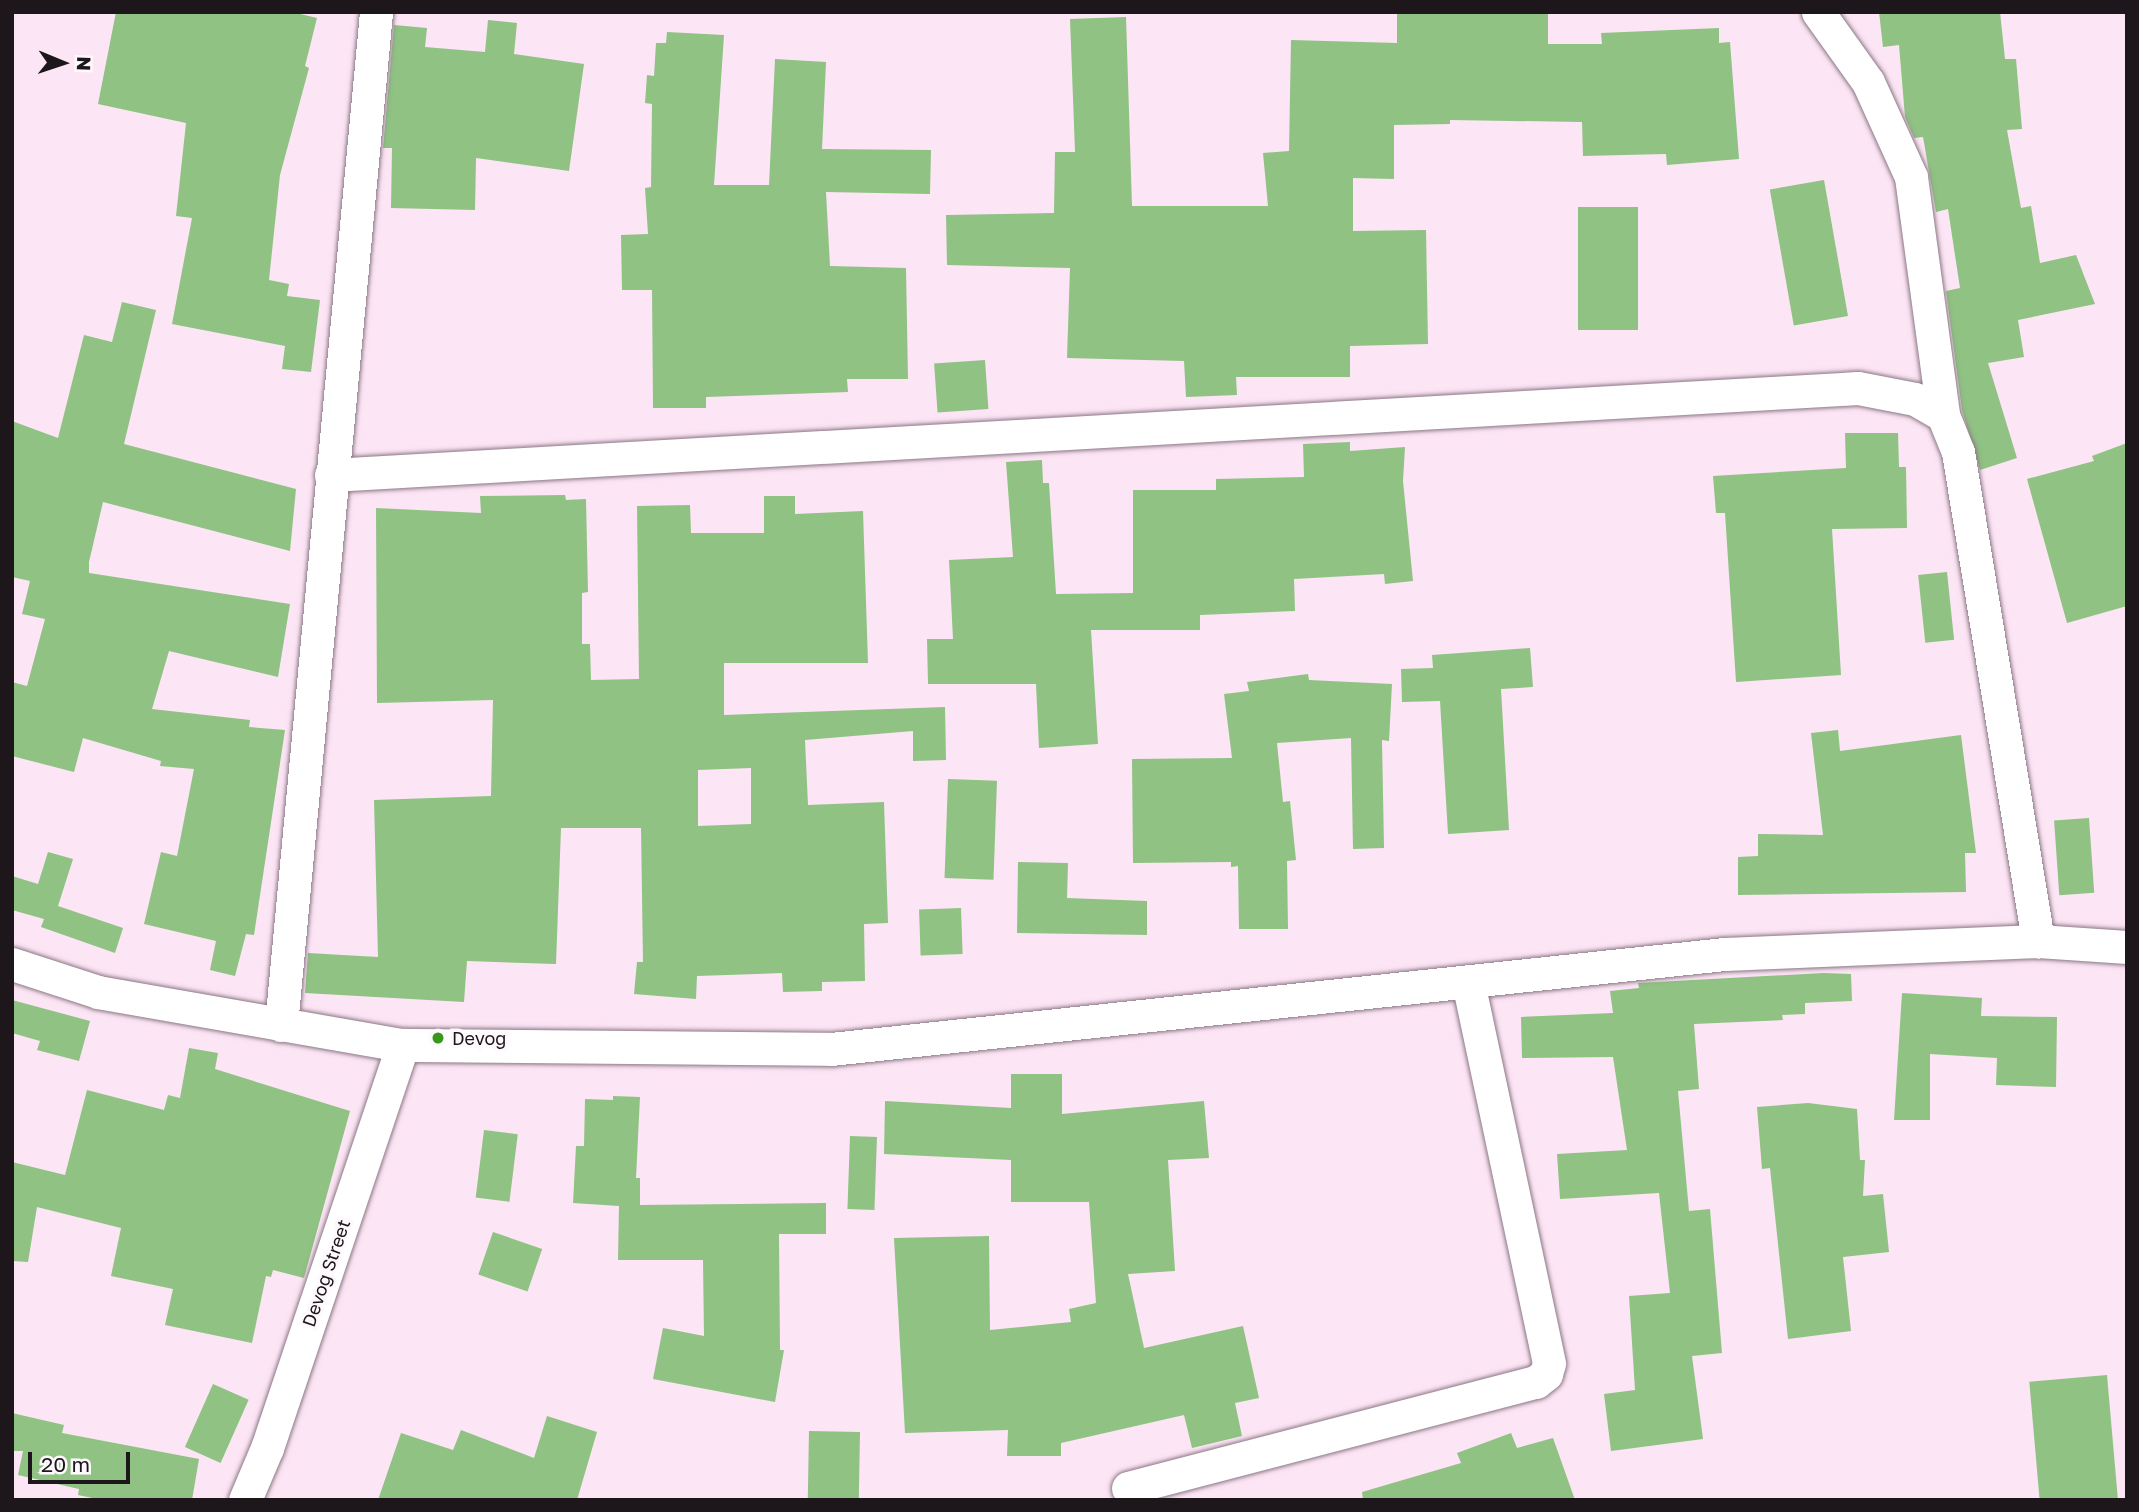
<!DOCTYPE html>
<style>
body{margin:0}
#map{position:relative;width:2139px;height:1512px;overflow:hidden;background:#fce5f4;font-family:"Golos Text",sans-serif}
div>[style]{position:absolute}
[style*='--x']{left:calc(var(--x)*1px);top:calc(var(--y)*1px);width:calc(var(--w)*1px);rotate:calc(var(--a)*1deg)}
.building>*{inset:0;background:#8fc283;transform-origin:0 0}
.roads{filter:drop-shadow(0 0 2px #8b7785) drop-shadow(0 0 2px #8b7785)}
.minor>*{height:33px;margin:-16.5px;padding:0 16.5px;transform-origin:16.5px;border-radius:16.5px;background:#fff}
.dots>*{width:19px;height:19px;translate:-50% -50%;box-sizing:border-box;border:4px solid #fdf9fc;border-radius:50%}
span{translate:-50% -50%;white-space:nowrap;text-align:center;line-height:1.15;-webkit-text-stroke:7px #fdf9fc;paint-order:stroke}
.poi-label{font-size:18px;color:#1d161b}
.left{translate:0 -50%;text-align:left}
.street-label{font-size:18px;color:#1d161b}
.frame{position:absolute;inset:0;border:14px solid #1d161b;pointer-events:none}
.north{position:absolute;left:28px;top:28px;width:70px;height:70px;-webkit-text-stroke:5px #fdf9fc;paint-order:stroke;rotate:92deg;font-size:19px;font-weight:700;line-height:28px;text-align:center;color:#1d161b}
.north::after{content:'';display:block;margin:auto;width:24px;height:32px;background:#1d161b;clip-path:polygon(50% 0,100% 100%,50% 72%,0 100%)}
.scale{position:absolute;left:28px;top:1452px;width:102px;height:32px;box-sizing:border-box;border:4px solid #1d161b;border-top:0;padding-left:9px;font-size:21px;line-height:24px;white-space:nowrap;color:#1d161b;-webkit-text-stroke:5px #fdf9fc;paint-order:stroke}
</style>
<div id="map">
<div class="building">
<div style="clip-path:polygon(116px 12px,292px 12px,317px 18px,305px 66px,309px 68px,280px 175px,269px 280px,289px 284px,287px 296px,320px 300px,311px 372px,282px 369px,285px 346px,172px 324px,192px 218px,176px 216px,186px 123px,98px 104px)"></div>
<div style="clip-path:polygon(1397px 12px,1548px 12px,1548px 44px,1602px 44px,1601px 33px,1719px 28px,1719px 43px,1730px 42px,1739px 159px,1667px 165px,1666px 154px,1583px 156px,1582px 122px,1450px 120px,1450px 124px,1394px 125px,1394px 179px,1353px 178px,1353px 231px,1426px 230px,1428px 344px,1350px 346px,1350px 377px,1236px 377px,1237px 395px,1186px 397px,1184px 361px,1067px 358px,1070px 268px,947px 265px,946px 215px,1054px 213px,1055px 152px,1075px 152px,1070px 19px,1126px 17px,1132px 206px,1268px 206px,1263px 153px,1289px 151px,1291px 40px,1397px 43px)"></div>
<div style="clip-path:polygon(1879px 12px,2000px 12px,2005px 59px,2016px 59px,2022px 129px,2007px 130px,2021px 208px,2031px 206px,2040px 263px,2076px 255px,2095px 304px,2018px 320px,2024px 357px,1988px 363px,2017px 458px,1980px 470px,1962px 410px,1946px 291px,1960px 288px,1948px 209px,1936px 212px,1923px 137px,1914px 138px,1905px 117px,1899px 45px,1883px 47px)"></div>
<div style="clip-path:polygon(488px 20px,517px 23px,514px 54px,584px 64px,569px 171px,476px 158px,475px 210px,391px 208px,392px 148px,383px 148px,394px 25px,427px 28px,425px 47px,485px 52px)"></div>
<div style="clip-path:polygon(667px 32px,724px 35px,714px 185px,769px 185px,775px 59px,826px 62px,822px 149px,931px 150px,930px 194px,826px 192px,830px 266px,906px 268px,908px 379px,847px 379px,848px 392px,706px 397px,706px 408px,653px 408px,652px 290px,622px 290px,621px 235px,648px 234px,645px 188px,651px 187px,652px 104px,645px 103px,647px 75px,654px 76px,656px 43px,666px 43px)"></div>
<div style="left:1824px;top:180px;width:138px;height:55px;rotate:80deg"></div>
<div style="left:1578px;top:207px;width:60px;height:123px"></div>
<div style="clip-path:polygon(122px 302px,156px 310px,124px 444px,296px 489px,290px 551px,103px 502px,89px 562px,89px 573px,290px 604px,278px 677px,169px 651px,152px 709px,250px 720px,249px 727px,285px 730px,254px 935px,246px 934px,235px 976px,210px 970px,216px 941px,144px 924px,161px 852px,177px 856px,194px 769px,160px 766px,161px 761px,83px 738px,74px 772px,12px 756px,12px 682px,27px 686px,45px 619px,22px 614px,30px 581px,12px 577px,12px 421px,58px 438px,84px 335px,112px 342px)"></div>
<div style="left:985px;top:360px;width:49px;height:51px;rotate:86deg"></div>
<div style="clip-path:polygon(1845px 433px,1898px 433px,1899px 467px,1906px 467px,1907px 528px,1832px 529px,1841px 675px,1736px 682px,1725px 513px,1716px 513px,1713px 476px,1846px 468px)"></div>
<div style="clip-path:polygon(1350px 442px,1350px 451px,1405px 447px,1403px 481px,1413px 581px,1385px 584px,1384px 574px,1294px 579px,1295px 611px,1200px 615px,1200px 630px,1091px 630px,1098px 744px,1039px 748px,1036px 684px,928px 684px,927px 639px,953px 639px,949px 560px,1013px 557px,1006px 462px,1042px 460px,1043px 483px,1049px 483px,1056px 594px,1133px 593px,1133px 490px,1216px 490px,1216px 479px,1304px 477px,1303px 444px)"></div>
<div style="clip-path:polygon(2127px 443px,2127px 606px,2067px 623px,2027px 479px,2094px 461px,2092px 456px)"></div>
<div style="clip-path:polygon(evenodd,565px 495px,566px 500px,586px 499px,588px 592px,582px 593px,582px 644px,590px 644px,591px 680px,639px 679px,637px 506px,690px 505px,691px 533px,764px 533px,764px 496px,795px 496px,795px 514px,863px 511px,868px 663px,724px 663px,724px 715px,945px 707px,946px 760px,913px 761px,913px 731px,805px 740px,808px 805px,884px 802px,888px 923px,864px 924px,865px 981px,822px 982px,822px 991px,783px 992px,782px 973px,697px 976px,696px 999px,634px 994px,637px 962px,643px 962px,641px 828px,561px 828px,556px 964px,467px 961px,464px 1002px,305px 993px,308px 953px,378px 957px,374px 800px,491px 796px,493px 700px,377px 703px,376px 508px,481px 513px,480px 496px,565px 495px,751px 768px,751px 824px,698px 826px,698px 770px,751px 768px)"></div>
<div style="left:1947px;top:572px;width:68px;height:29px;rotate:84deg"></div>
<div style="clip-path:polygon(1530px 648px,1533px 687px,1501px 689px,1509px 830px,1448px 834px,1440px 701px,1402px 702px,1401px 669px,1433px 668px,1432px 655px)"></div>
<div style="clip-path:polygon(1308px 674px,1309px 680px,1392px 684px,1389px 741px,1382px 740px,1384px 848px,1353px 849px,1351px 738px,1277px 743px,1283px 802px,1290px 801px,1296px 860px,1287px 861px,1288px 929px,1239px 929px,1238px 866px,1231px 867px,1231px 862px,1133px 863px,1132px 759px,1232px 758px,1224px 694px,1249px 691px,1247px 682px)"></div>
<div style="clip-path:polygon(1838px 730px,1840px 751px,1961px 735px,1976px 853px,1965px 853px,1966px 892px,1738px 895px,1738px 857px,1758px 856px,1758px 834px,1823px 835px,1811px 733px)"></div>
<div style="left:948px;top:779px;width:49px;height:99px;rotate:2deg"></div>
<div style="left:2089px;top:818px;width:75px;height:35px;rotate:86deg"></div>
<div style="clip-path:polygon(48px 852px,73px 859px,58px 906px,123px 928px,115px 953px,41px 927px,44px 919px,12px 910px,12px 876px,38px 884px)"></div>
<div style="clip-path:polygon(1018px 862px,1068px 863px,1067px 898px,1147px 901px,1147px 935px,1017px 933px)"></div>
<div style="left:961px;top:908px;width:46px;height:42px;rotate:88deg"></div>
<div style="clip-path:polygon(1824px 973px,1851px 974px,1852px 1001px,1805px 1003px,1805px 1014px,1782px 1015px,1783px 1020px,1694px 1024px,1699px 1089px,1678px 1091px,1689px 1211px,1710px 1209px,1722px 1353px,1692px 1356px,1703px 1439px,1611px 1451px,1604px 1394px,1635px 1390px,1629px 1296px,1670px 1293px,1659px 1193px,1560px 1199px,1557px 1154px,1627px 1150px,1613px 1057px,1522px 1058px,1521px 1017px,1613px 1013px,1610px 991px,1639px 988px,1638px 983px)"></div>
<div style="clip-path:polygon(1902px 993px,1982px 998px,1981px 1016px,2057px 1017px,2056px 1087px,1996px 1085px,1997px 1058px,1930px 1054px,1930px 1120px,1894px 1120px)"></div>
<div style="clip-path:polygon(12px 1000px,90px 1021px,79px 1061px,37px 1050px,40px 1041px,12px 1033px)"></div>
<div style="clip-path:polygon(189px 1048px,218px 1053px,215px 1069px,350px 1111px,304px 1278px,273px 1270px,271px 1277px,266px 1276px,252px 1343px,165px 1325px,173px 1289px,111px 1276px,121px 1228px,37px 1207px,28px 1262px,12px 1261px,12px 1162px,65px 1175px,87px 1090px,164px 1110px,168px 1095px,180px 1098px)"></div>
<div style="clip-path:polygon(1011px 1074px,1062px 1074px,1062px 1114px,1204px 1101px,1209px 1158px,1168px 1160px,1175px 1271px,1128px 1274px,1144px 1348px,1243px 1326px,1259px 1398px,1235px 1403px,1242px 1436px,1192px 1448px,1184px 1415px,1061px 1443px,1061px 1456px,1007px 1456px,1008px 1430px,905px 1433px,894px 1238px,989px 1236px,990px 1330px,1071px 1322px,1069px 1309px,1096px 1303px,1089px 1202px,1011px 1202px,1011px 1160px,884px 1154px,885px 1101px,1011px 1108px)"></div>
<div style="clip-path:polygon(613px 1096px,640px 1097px,636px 1178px,640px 1178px,640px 1205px,826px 1203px,826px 1234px,779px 1234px,780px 1350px,784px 1350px,775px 1402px,653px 1379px,663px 1328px,704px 1336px,703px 1260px,618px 1260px,619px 1206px,573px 1203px,576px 1146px,584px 1146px,585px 1099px,613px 1100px)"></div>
<div style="clip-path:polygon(1808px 1103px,1857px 1109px,1860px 1160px,1865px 1160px,1863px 1196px,1883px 1194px,1889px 1252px,1843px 1257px,1851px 1331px,1788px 1339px,1770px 1168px,1762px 1169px,1757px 1107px)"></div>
<div style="left:484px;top:1130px;width:34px;height:68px;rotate:7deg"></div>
<div style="left:850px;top:1136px;width:27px;height:73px;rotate:2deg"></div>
<div style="left:493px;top:1232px;width:52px;height:45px;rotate:19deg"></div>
<div style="left:2107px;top:1375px;width:125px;height:78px;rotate:85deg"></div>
<div style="left:213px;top:1384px;width:39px;height:69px;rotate:24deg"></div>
<div style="clip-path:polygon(12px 1413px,64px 1425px,62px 1433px,199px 1459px,192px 1500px,102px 1500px,78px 1495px,79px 1489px,18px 1475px,23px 1451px,12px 1451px)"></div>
<div style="clip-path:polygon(547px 1416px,597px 1432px,577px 1500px,378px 1500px,401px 1433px,453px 1450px,461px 1430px,534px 1458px)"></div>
<div style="left:809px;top:1431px;width:51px;height:69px;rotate:1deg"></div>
<div style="clip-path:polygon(1511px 1433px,1517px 1448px,1553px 1438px,1575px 1500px,1363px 1500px,1362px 1492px,1461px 1463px,1457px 1453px)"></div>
</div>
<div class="roads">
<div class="minor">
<div style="--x:1818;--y:12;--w:86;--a:54.5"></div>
<div style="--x:1868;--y:82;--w:104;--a:65.6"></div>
<div style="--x:1911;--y:177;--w:240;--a:82.3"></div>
<div style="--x:331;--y:475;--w:1529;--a:-3.26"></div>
<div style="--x:1858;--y:388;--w:58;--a:10.9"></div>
<div style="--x:1915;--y:399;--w:32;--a:30"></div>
<div style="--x:1943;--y:415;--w:40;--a:68"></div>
<div style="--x:1958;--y:452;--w:496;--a:80.7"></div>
<div style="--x:12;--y:964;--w:90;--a:18"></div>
<div style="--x:98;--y:992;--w:310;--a:9.9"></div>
<div style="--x:403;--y:1045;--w:428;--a:0.5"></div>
<div style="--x:831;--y:1049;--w:899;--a:-6.07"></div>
<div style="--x:1725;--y:954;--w:313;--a:-2.4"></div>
<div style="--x:2038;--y:941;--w:89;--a:3.9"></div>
<div style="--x:281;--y:1025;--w:1017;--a:-84.64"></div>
<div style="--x:1128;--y:1488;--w:422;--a:-14.6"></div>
<div style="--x:1536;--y:1382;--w:13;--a:-39"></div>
<div style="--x:1546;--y:1374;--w:11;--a:-75"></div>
<div style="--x:1549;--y:1363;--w:390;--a:-102"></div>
<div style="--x:245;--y:1500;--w:56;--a:-67.1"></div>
<div style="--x:267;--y:1448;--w:425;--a:-71.4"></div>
</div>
</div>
<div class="dots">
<div style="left:438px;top:1038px;background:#38981b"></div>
</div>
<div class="poi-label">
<span class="left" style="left:452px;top:1038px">Devog</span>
</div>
<div class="street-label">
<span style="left:326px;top:1273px;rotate:-71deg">Devog Street</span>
</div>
<div class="frame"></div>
<div class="north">N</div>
<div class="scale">20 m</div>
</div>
